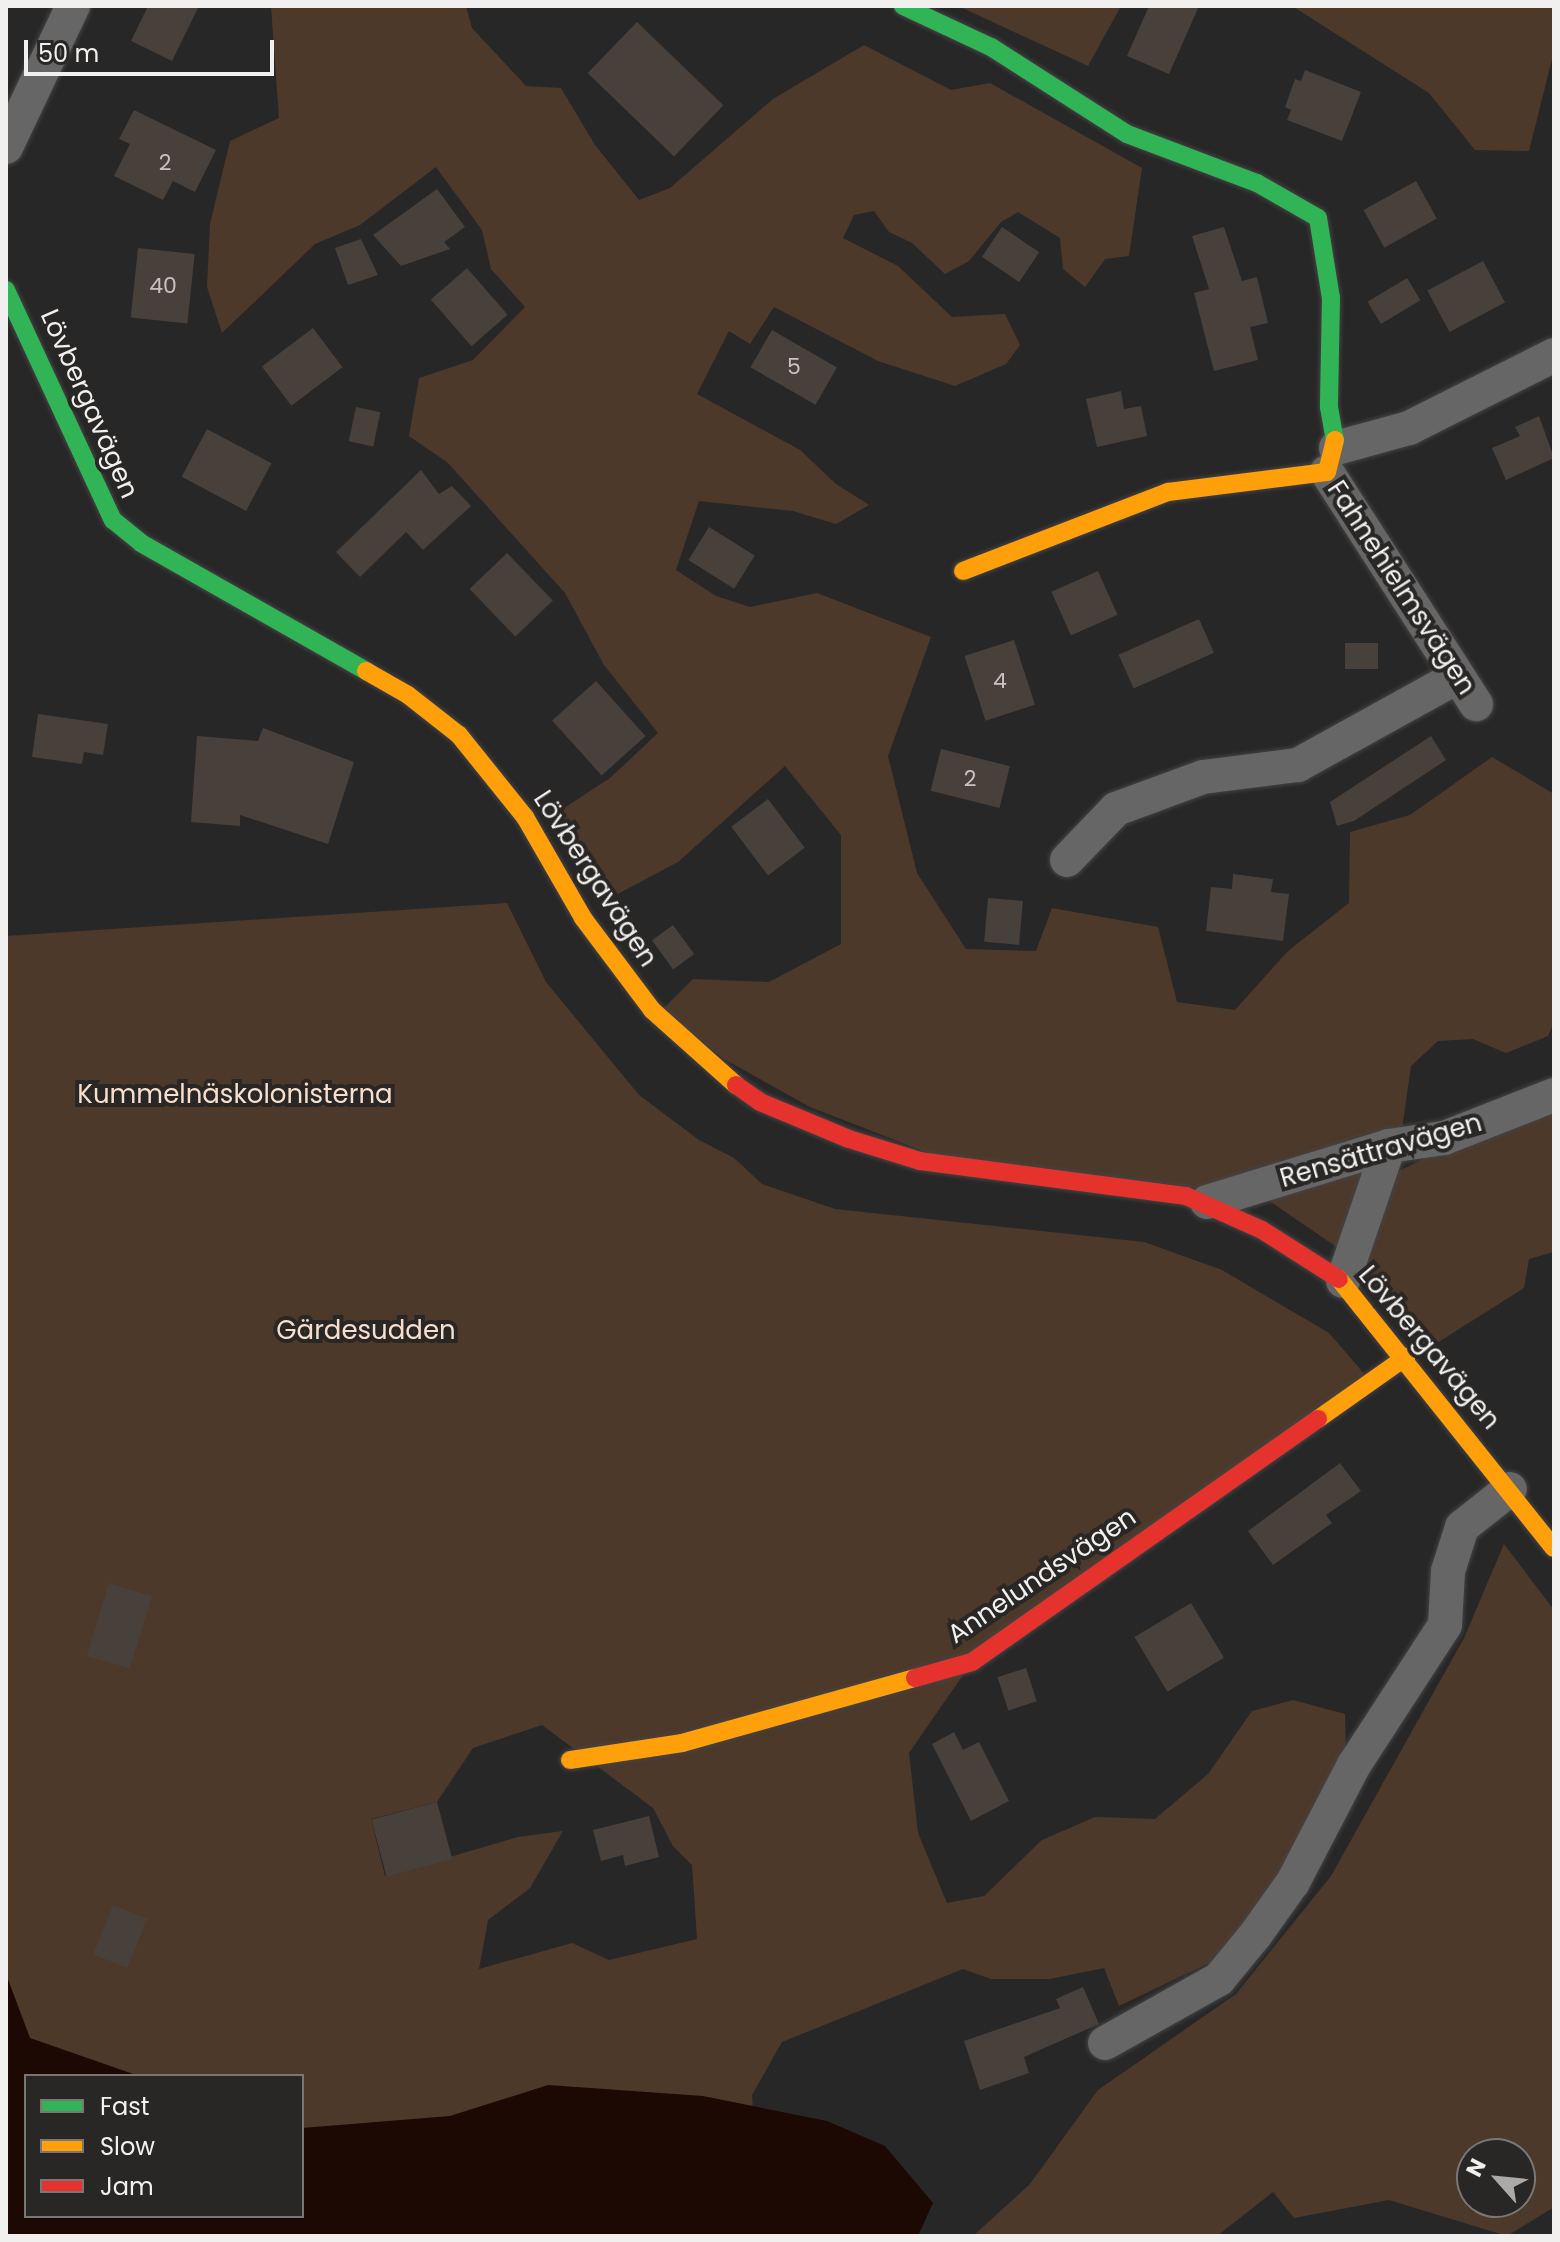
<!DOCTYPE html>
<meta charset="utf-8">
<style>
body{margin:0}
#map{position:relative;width:1560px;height:2242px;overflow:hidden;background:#282727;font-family:Poppins,sans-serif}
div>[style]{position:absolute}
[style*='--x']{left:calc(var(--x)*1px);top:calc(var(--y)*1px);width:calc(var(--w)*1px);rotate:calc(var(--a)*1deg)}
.green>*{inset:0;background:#4d392a}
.water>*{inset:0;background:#1c0904}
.building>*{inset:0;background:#47403b;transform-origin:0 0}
.roads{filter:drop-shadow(0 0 2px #444343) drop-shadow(0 0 2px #444343)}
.street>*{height:34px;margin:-17px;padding:0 17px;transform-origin:17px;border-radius:17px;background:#666}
.fast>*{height:18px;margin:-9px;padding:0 9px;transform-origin:9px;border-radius:9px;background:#30b455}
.slow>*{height:18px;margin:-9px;padding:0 9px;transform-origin:9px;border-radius:9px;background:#ff9f0a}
.jam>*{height:18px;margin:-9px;padding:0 9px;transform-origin:9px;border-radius:9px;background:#e5322d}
span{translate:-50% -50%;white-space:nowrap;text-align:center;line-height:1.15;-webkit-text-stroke:8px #292726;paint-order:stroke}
.number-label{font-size:22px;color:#c6c4c2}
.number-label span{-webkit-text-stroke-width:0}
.street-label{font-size:26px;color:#f1f0ef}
.park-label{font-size:26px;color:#f8dfcd}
.frame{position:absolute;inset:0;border:8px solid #f1f0ef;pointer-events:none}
.legend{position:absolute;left:24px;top:2074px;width:280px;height:144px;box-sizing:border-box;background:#292726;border:2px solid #797776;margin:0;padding:10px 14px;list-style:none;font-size:24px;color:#f1f0ef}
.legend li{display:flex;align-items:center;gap:16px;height:40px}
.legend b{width:40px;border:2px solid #797776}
.north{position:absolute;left:1456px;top:2138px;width:80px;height:80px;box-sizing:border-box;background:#292726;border:2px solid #797776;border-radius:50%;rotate:297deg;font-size:22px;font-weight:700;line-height:32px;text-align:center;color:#f1f0ef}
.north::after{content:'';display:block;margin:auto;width:28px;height:36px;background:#abaaa9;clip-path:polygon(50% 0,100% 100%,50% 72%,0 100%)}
.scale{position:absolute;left:24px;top:40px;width:250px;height:36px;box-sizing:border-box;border:4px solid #f1f0ef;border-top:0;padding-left:10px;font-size:24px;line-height:28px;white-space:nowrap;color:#f1f0ef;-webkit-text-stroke:6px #292726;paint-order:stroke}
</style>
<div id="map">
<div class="green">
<div style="clip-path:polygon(271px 6px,466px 6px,472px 28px,526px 86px,561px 88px,595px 145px,639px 200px,670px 188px,773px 99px,864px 45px,951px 90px,990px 83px,1142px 168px,1129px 256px,1105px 259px,1085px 287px,1063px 269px,1060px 238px,1018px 212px,1001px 222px,969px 261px,945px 274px,912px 243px,889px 232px,874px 211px,854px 215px,843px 238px,898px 266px,952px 317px,1005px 314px,1020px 345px,1006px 364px,955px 386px,878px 361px,774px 307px,750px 344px,729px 331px,697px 394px,800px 450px,836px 484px,869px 505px,836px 524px,793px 511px,699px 501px,676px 570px,716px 596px,750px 607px,817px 593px,931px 637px,888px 756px,917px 873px,966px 949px,1036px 951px,1052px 908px,1158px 927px,1177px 1002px,1235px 1010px,1288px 951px,1349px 903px,1350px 832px,1410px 815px,1492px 757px,1554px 794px,1554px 1022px,1548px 1036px,1506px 1053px,1473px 1039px,1438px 1041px,1411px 1066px,1402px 1129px,1205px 1189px,931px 1154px,810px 1107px,724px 1059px,662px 1010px,693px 979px,769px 982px,841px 944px,841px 835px,785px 766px,678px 862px,612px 897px,555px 814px,610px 778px,658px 733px,604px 665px,565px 593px,448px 463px,409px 436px,419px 378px,473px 360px,525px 307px,491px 269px,482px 230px,436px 167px,360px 225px,315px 244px,222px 333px,207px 287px,210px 224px,230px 141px,279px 118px)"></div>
<div style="clip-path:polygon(958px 6px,1121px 6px,1088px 66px)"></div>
<div style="clip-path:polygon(1292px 6px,1554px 6px,1554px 51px,1529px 151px,1475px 150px,1429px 93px)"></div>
<div style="clip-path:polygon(evenodd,507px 903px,546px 982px,639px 1095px,699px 1140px,734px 1158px,762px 1184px,835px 1209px,1144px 1242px,1222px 1270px,1329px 1333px,1367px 1377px,972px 1662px,909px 1753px,918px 1833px,947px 1903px,984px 1896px,1042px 1840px,1095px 1817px,1155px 1819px,1208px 1774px,1252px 1711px,1293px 1700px,1345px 1714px,1346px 1752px,1263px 1900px,1211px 1962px,1119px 2006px,1104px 1968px,1050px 1979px,991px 1979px,963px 1969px,782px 2042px,752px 2095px,760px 2235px,6px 2236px,6px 936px,507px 903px,542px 1725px,653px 1808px,673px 1846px,692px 1865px,697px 1939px,609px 1960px,572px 1943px,479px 1969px,488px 1920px,530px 1888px,563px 1831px,518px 1837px,385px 1876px,371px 1819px,437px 1802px,473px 1748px,542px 1725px,507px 903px,26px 2076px,302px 2076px,302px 2216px,26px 2216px,26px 2076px)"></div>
<div style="clip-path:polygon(1554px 1106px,1554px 1252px,1529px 1259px,1524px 1288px,1426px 1350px,1358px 1269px,1399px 1171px,1457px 1142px)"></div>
<div style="clip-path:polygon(1364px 1164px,1338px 1248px,1259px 1194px)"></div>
<div style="clip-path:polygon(evenodd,1504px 1544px,1554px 1610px,1554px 2207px,1507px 2236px,1389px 2200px,1294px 2218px,1273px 2192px,1217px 2236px,973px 2236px,1030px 2184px,1098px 2090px,1236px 1994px,1331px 1876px,1464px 1638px,1504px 1544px,1472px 2154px,1520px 2154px,1520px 2202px,1472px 2202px,1472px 2154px)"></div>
</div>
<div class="water">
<div style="clip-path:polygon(6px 1974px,30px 2038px,139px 2076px,26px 2076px,26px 2216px,302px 2216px,302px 2128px,450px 2116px,548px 2085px,703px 2096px,827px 2121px,885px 2146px,933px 2203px,918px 2236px,6px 2236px)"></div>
</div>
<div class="building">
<div style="clip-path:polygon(148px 6px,199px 6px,172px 61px,131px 41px)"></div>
<div style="clip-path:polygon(1149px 6px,1199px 6px,1169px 74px,1127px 56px)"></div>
<div style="left:637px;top:22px;width:120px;height:71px;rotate:44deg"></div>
<div style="clip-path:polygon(1305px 70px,1361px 92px,1342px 141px,1287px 120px,1291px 110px,1285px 107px,1295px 79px,1301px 81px)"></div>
<div style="clip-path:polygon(134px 110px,216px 150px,195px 192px,173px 181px,163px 200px,114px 176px,130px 144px,119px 139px)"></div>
<div style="left:1416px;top:181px;width:43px;height:60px;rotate:61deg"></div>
<div style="clip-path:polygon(437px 189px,465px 227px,444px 242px,450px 249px,401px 266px,373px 235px)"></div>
<div style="left:1002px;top:227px;width:45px;height:36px;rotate:34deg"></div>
<div style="clip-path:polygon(1224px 227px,1242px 281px,1257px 277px,1268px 323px,1250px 327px,1258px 360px,1214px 371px,1194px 293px,1209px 289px,1192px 236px)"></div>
<div style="clip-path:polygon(361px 239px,378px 275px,348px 285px,335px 248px)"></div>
<div style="left:138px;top:248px;width:57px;height:70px;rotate:6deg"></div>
<div style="left:1483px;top:261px;width:47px;height:63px;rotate:62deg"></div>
<div style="left:467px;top:268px;width:62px;height:48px;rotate:49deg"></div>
<div style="left:1407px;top:278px;width:26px;height:46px;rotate:59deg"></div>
<div style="left:313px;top:328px;width:49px;height:64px;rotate:53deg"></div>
<div style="left:772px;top:330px;width:75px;height:43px;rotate:30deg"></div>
<div style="clip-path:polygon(1121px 391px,1124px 409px,1141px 406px,1147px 436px,1097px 447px,1086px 399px)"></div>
<div style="left:356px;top:407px;width:25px;height:35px;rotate:12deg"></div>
<div style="clip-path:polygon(1539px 416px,1554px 458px,1506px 480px,1492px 448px,1520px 436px,1515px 427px)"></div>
<div style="left:207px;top:429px;width:73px;height:54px;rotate:28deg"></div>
<div style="clip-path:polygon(421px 470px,439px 494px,452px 486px,471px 506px,423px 550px,406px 532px,360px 577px,336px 552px)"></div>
<div style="left:709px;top:527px;width:54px;height:39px;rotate:32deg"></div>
<div style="left:507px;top:553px;width:66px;height:52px;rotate:46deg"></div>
<div style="left:1098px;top:571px;width:48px;height:51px;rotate:66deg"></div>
<div style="left:1199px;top:619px;width:37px;height:88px;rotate:66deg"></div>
<div style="left:1014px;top:640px;width:68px;height:52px;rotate:72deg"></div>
<div style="left:1345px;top:643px;width:33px;height:26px"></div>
<div style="left:596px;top:681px;width:74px;height:59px;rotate:48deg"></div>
<div style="clip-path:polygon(38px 714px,108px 724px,103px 755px,84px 752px,82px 764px,32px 757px)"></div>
<div style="clip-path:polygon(263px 728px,354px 762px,328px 844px,240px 815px,240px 826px,191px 822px,197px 736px,258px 741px)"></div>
<div style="clip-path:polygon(1431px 736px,1446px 760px,1354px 821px,1337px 826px,1330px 802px)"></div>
<div style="left:941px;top:749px;width:71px;height:43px;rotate:14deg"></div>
<div style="left:768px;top:799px;width:61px;height:46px;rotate:53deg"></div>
<div style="clip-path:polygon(1233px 874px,1273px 879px,1271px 892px,1289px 894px,1283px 941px,1206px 931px,1211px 887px,1232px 889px)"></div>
<div style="left:988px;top:898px;width:35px;height:44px;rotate:5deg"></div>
<div style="left:673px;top:925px;width:36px;height:26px;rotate:54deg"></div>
<div style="clip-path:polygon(1340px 1463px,1361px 1491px,1326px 1515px,1332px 1523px,1273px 1565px,1248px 1531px)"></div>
<div style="left:109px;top:1583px;width:45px;height:76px;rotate:17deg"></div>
<div style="left:1191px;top:1603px;width:64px;height:66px;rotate:59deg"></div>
<div style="left:1026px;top:1668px;width:35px;height:30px;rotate:72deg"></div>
<div style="clip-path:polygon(954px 1732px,963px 1750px,979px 1742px,1009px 1801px,971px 1821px,932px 1744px)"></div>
<div style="left:437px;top:1802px;width:59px;height:68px;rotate:75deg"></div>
<div style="clip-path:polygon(649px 1816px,659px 1857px,625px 1866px,623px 1855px,601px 1861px,593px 1830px)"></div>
<div style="left:113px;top:1905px;width:37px;height:53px;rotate:22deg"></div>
<div style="clip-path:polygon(1083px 1987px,1099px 2024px,1024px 2057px,1029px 2073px,980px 2090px,964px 2041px,1060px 2008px,1056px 1999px)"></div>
</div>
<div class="roads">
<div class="street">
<div style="--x:6;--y:147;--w:156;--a:-64.6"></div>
<div style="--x:1336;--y:448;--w:76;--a:-15.3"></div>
<div style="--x:1409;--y:428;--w:162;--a:-26.7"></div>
<div style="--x:1327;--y:472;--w:276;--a:57.3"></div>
<div style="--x:1067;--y:860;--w:71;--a:-46.1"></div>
<div style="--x:1116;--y:809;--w:93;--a:-20.2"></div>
<div style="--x:1203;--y:777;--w:96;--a:-7.2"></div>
<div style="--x:1298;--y:765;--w:182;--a:-29"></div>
<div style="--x:1207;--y:1202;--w:190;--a:-17.1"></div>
<div style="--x:1389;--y:1146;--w:56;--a:-8.3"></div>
<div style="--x:1444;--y:1138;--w:118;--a:-21.4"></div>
<div style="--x:1343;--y:1281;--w:143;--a:-71.2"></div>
<div style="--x:1105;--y:2043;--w:131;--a:-29.3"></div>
<div style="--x:1219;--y:1979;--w:58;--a:-50.6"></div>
<div style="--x:1256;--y:1934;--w:64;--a:-54.6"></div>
<div style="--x:1293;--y:1882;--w:132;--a:-62.5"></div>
<div style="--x:1354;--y:1765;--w:167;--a:-57"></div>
<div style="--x:1445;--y:1625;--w:54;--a:-86.8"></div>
<div style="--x:1448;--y:1571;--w:46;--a:-72.3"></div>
<div style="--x:1462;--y:1527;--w:61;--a:-38.4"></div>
</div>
<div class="fast">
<div style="--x:903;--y:6;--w:97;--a:25"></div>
<div style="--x:991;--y:47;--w:161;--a:32.6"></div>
<div style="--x:1127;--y:134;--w:139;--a:20.7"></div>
<div style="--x:1257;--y:183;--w:70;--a:29.8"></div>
<div style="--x:1318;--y:218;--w:81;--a:80.8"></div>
<div style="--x:1331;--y:298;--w:109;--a:91.1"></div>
<div style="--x:1329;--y:407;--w:34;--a:80"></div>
<div style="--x:6;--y:290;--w:254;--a:65.1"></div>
<div style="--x:113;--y:520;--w:36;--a:39"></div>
<div style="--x:141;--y:543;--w:259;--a:29.6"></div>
</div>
<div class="slow">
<div style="--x:963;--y:571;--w:220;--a:-21.1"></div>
<div style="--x:1168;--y:492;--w:160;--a:-7.2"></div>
<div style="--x:1327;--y:472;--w:33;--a:-76"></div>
<div style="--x:366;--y:671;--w:48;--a:29.7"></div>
<div style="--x:408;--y:695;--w:65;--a:38.1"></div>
<div style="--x:459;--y:735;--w:105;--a:51.2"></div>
<div style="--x:525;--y:817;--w:116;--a:60.1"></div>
<div style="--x:583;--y:918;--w:115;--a:53.1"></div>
<div style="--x:652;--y:1010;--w:113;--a:41.8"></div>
<div style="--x:1339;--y:1279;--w:344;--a:51.4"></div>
<div style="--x:1318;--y:1419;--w:108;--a:-35.2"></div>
<div style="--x:570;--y:1760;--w:113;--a:-8.6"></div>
<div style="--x:682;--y:1743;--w:242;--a:-15.6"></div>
</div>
<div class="jam">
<div style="--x:736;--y:1085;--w:29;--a:35"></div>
<div style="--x:760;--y:1102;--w:96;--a:22.6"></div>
<div style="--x:849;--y:1139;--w:74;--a:17.2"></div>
<div style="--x:920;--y:1161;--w:268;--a:7.5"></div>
<div style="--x:1186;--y:1196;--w:83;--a:24.1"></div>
<div style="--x:1262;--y:1230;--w:91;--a:32.5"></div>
<div style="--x:915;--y:1678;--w:59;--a:-15.7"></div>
<div style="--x:972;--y:1662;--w:423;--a:-35.1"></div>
</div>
</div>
<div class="number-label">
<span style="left:165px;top:163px">2</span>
<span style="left:163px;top:286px">40</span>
<span style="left:794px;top:367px">5</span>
<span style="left:1000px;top:681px">4</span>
<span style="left:970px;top:779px">2</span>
</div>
<div class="street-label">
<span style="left:89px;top:404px;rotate:66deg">Lövbergavägen</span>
<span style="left:1401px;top:588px;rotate:57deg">Fahnehielmsvägen</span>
<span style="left:595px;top:879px;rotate:57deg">Lövbergavägen</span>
<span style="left:1381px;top:1151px;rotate:-16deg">Rensättravägen</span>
<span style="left:1429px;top:1348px;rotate:50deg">Lövbergavägen</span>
<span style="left:1042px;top:1576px;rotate:-34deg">Annelundsvägen</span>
</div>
<div class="park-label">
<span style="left:235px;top:1095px">Kummelnäskolonisterna</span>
<span style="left:366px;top:1331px">Gärdesudden</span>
</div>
<div class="frame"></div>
<ul class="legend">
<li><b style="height:10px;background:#30b455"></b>Fast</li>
<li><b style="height:10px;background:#ff9f0a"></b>Slow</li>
<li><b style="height:10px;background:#e5322d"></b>Jam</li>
</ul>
<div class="north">N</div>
<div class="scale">50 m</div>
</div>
